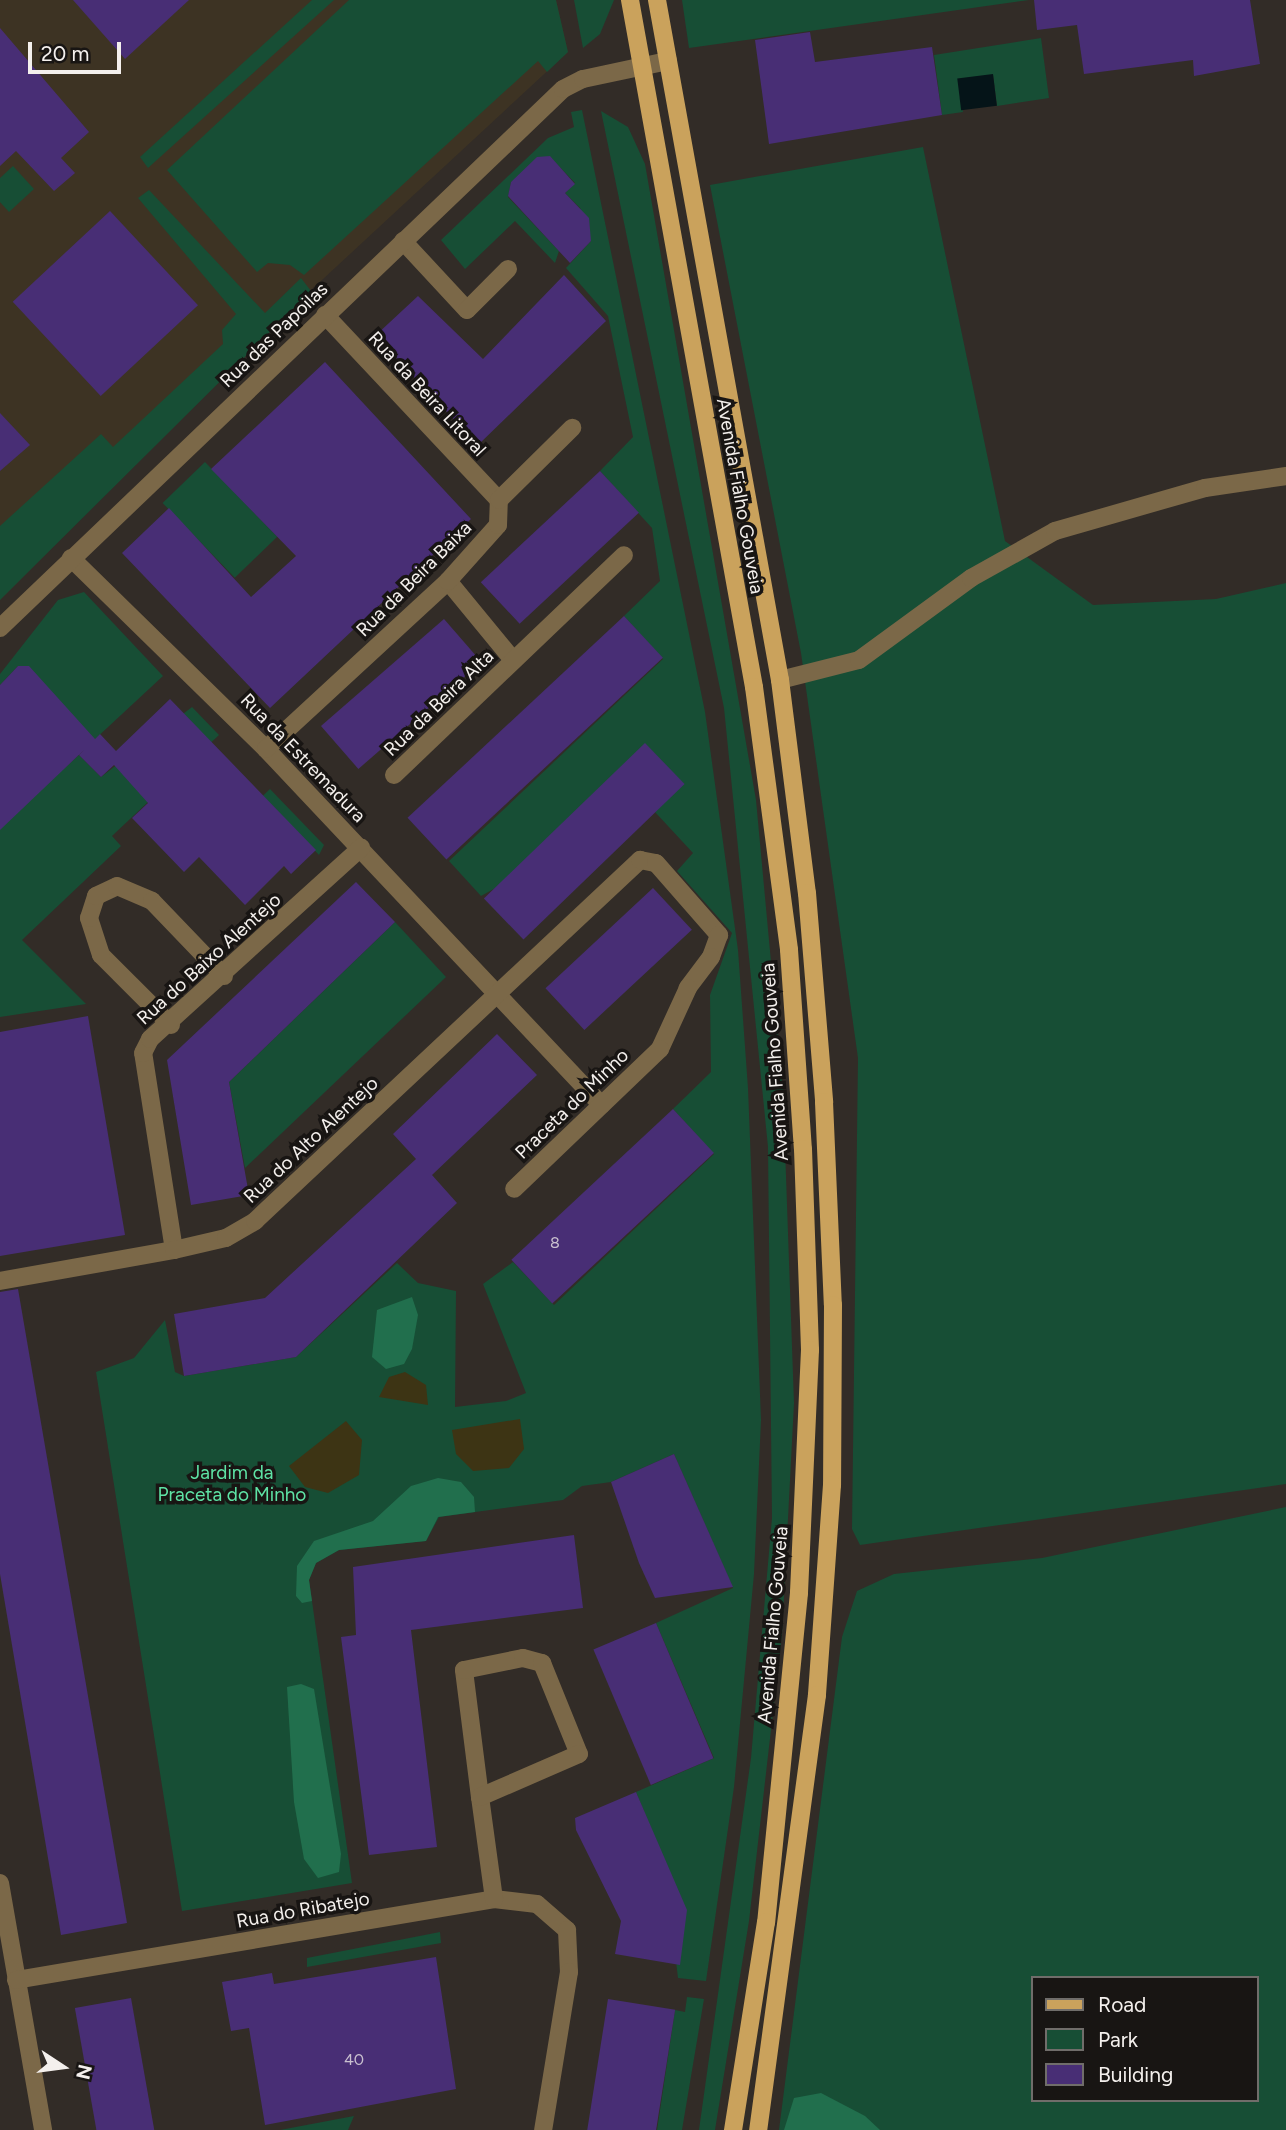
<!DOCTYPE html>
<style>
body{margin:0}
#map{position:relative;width:1286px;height:2130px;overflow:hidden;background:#322c27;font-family:Figtree,sans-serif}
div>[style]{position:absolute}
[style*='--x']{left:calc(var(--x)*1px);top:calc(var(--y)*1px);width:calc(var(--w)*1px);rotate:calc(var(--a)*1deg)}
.education>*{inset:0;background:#3d3323}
.green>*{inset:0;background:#174e35;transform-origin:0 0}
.forest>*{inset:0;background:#216f4d}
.sand>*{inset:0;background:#3d3414}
.water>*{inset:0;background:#051418;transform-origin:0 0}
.building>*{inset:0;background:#482e75;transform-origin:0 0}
.minor>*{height:18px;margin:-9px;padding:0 9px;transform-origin:9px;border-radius:9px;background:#7b6848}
.major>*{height:18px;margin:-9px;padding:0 9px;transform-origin:9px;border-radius:9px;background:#caa25c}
span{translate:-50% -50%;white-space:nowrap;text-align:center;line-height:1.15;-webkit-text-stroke:7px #181513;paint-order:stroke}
.number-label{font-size:16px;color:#c9c0cf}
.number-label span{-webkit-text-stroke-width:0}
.street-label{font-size:19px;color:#f4f0ed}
.park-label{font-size:19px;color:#5ee3a5}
.legend{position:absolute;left:1031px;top:1976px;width:228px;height:126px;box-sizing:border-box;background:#181513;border:2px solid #706d6a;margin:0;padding:9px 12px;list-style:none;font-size:21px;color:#f4f0ed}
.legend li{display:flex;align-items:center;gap:14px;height:35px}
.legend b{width:35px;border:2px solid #706d6a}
.north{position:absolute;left:28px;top:2032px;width:70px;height:70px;-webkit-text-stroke:5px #181513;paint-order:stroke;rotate:103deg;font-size:19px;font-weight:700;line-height:28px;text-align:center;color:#f4f0ed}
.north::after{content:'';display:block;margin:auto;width:24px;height:32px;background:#f4f0ed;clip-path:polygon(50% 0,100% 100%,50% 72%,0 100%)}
.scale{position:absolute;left:28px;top:42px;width:93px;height:32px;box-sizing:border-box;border:4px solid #f4f0ed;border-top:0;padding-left:9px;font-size:21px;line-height:24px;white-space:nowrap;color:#f4f0ed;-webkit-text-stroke:5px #181513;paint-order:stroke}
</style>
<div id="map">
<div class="education">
<div style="clip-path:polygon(0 0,556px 0,568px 52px,281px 318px,0 600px)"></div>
</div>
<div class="green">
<div style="clip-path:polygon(312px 0,334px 0,148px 168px,140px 157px)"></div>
<div style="clip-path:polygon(349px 0,556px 0,568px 52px,547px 72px,538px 61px,304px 275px,290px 265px,268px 263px,257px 272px,167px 170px)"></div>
<div style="clip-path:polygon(574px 0,614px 0,600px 34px,583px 48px)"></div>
<div style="clip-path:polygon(682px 0,1029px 0,689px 48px)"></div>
<div style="clip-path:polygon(1041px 38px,1049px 98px,997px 106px,993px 75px,958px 80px,963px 112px,942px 115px,934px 55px)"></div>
<div style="clip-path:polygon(582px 110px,705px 712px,738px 950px,748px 1088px,761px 1420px,754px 1574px,734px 1787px,706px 1981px,678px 1978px,664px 1860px,636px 1792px,714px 1758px,656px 1623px,733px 1588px,674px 1454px,611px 1482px,582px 1486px,563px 1500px,439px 1517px,426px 1541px,339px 1550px,316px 1563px,309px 1580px,352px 1883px,182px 1911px,96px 1372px,134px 1358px,165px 1320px,175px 1372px,184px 1376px,296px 1357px,397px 1263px,418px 1283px,456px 1291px,455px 1407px,506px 1401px,526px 1393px,483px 1284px,513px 1262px,554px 1305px,714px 1154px,673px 1109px,711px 1072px,710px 995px,732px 933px,677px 871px,693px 853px,655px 812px,683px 784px,481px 896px,449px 861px,663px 659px,624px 616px,660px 581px,652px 528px,600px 471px,633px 437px,608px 316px,566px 268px,591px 241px,580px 208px,565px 193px,575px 183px,549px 156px,511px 182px,508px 197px,559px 251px,555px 263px,515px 221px,465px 269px,441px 240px,548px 138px,574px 127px,571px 112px)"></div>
<div style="clip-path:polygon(601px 111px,628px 127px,645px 164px,756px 800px,783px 1091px,794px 1403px,782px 1634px,749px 1921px,715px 2130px,699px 2130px,751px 1758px,772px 1518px,768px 1147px,724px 708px)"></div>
<div style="clip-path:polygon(923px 147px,1005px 541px,1093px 605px,1216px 599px,1286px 583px,1286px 1484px,860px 1545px,852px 1529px,858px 1058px,801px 653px,710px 185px)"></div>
<div style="clip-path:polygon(13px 166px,34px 189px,9px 212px,0 202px,0 178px)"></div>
<div style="clip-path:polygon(149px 190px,265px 313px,301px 278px,311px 291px,0 600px,0 526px,101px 434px,113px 447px,223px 344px,222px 330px,236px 314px,138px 198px)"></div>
<div style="left:205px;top:462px;width:104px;height:59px;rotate:46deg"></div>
<div style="clip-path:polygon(84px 592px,163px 676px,93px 741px,18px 666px,0 685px,0 674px,58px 600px)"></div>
<div style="clip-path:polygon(192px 707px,219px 735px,112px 836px,121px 846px,22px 940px,86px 1004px,0 1017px,0 826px,79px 755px,101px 777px)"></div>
<div style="clip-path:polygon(270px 789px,324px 845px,319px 855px,272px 805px,224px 833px)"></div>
<div style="clip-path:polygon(395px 922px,446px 977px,245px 1168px,229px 1082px)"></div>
<div style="clip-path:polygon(evenodd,1286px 1507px,1286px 2130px,779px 2130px,842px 1637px,857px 1591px,894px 1574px,1042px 1558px,1286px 1507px,1032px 1978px,1256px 1978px,1256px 2100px,1032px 2100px,1032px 1978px)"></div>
<div style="clip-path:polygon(440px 1932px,441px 1943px,307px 1967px,307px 1958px)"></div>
<div style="clip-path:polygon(687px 1997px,704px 1999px,682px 2130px,657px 2130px,675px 2010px,685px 2012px)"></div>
<div style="clip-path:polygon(354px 2116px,348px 2130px,280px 2130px)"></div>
</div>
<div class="forest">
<div style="clip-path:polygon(412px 1297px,418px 1315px,412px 1349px,404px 1364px,386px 1369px,372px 1357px,377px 1310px)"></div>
<div style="clip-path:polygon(438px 1478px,461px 1482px,474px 1497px,475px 1512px,438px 1517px,426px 1541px,339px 1550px,316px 1563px,309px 1580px,312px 1601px,302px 1603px,296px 1596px,297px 1566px,314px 1541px,373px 1521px,411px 1486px)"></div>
<div style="clip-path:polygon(301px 1684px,314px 1689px,341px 1854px,339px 1872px,318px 1878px,304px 1859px,294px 1802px,287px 1687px)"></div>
<div style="clip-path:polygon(821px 2093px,865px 2116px,880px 2130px,784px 2130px,794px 2098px)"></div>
</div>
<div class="sand">
<div style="clip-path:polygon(405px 1372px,426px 1385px,428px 1405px,379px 1397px,389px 1377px)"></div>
<div style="clip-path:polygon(520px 1419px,524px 1449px,509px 1468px,473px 1471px,456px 1454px,452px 1430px)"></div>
<div style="clip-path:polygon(346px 1421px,362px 1440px,359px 1475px,328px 1493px,305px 1487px,289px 1466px)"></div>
</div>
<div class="water">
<div style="left:993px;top:74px;width:32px;height:36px;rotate:83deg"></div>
</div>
<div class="building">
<div style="clip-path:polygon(73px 0,189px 0,125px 59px)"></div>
<div style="clip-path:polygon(1034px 0,1250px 0,1260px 64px,1194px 76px,1193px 60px,1084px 74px,1077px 25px,1037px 30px)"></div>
<div style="clip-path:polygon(0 28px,89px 132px,61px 158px,75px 173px,54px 191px,16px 151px,0 166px)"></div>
<div style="clip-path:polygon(810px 32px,815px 62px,932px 47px,942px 115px,769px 144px,755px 40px)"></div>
<div style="clip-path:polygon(550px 156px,575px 184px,565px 193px,589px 218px,591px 241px,570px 263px,508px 196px,511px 182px,537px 157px)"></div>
<div style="left:110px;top:211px;width:129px;height:133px;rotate:47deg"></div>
<div style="clip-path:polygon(564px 275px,606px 321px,478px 445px,375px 336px,418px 296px,483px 359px)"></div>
<div style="clip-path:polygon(325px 362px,471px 519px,270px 708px,122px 553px,169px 508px,251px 597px,296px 556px,211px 469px)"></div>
<div style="clip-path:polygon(0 413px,30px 445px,0 471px)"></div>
<div style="left:600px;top:471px;width:57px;height:163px;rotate:47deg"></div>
<div style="left:624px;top:616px;width:57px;height:296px;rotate:47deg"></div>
<div style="left:444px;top:619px;width:57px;height:163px;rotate:49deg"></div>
<div style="clip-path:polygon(18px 666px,29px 666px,95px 739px,100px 734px,116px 751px,170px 699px,316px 850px,291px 874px,284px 866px,245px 905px,199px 857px,184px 872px,132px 818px,148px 803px,114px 765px,101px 777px,79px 755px,84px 750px,0 830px,0 685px)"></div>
<div style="left:645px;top:743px;width:57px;height:224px;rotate:46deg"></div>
<div style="clip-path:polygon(356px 882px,395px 922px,229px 1082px,249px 1195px,191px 1205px,167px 1060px)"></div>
<div style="left:653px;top:888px;width:57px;height:147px;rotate:47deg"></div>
<div style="clip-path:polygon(88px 1016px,125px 1235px,0 1256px,0 1032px)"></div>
<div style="clip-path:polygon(497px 1034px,537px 1075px,432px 1175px,457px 1203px,296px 1357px,184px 1376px,174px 1314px,265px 1298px,416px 1159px,393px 1134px)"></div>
<div style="left:673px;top:1109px;width:60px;height:221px;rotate:47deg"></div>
<div style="clip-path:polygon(18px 1289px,127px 1923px,61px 1935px,0 1574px,0 1292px)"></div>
<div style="clip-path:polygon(674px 1454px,733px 1587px,655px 1598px,639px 1563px,611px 1482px)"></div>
<div style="clip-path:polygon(574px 1535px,583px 1608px,411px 1630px,437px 1847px,369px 1855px,341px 1637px,356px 1635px,353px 1567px)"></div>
<div style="left:656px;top:1623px;width:147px;height:68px;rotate:67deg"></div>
<div style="clip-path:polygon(636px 1792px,687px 1910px,680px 1965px,615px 1954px,621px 1921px,576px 1830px,575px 1818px)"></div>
<div style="clip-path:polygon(436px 1957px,456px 2089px,265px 2125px,249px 2028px,231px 2031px,222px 1982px,272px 1973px,274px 1984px)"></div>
<div style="left:131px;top:1998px;width:134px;height:57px;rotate:80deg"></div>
<div style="left:608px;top:1999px;width:68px;height:133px;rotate:9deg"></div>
</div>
<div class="minor">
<div style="--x:403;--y:241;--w:94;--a:47.2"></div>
<div style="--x:467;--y:310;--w:58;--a:-45"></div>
<div style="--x:325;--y:315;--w:254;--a:46.8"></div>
<div style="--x:71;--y:558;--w:273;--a:44.4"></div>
<div style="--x:266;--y:749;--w:489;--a:46.7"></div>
<div style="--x:448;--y:581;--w:102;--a:50.6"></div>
<div style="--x:0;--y:628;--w:779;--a:-43.75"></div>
<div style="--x:563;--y:89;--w:22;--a:-27"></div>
<div style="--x:583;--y:79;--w:87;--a:-12"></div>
<div style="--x:780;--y:680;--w:81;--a:-14.2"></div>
<div style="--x:859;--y:660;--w:139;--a:-36.2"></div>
<div style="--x:971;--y:578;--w:96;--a:-29.2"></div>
<div style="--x:1055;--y:531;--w:156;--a:-16"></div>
<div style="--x:1205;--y:488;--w:82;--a:-8.4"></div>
<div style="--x:266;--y:749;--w:248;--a:-42.7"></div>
<div style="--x:448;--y:581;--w:75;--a:-48.2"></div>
<div style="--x:498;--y:525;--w:25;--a:-88"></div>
<div style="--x:499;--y:500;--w:103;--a:-44.6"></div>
<div style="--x:394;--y:775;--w:318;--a:-43.7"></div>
<div style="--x:171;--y:1025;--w:99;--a:-135"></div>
<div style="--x:101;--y:955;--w:39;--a:-108"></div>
<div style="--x:89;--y:918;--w:23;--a:-72"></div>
<div style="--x:96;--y:896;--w:23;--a:-25"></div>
<div style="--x:117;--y:886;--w:38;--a:23"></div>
<div style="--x:152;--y:901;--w:104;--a:46.2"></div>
<div style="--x:174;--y:1250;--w:199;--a:-98.9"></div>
<div style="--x:143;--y:1053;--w:16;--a:-63"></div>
<div style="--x:150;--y:1039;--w:285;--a:-42.2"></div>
<div style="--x:0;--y:1281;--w:177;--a:-10.1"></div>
<div style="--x:174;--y:1250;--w:53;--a:-13"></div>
<div style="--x:226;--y:1238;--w:34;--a:-30"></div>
<div style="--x:255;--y:1221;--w:528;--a:-43.16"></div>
<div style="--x:640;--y:860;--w:16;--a:11"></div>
<div style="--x:656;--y:863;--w:96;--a:48.8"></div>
<div style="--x:719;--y:935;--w:23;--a:110"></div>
<div style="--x:711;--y:957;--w:39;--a:127"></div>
<div style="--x:688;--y:988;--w:67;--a:114.7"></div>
<div style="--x:660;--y:1049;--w:202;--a:136.2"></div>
<div style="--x:0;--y:1883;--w:251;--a:80.1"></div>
<div style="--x:494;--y:1899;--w:43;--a:6.6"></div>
<div style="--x:537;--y:1904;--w:40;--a:41"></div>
<div style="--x:567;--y:1930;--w:42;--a:87.3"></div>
<div style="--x:569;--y:1972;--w:160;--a:99.3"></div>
<div style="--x:16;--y:1980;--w:485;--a:-9.6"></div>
<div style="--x:494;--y:1899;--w:103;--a:-97.8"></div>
<div style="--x:480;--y:1797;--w:128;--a:-97.2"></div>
<div style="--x:464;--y:1670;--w:60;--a:-11.5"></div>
<div style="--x:523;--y:1658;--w:20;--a:15"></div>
<div style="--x:542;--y:1663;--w:98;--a:67.9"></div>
<div style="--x:579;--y:1754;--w:108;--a:156.5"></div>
</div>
<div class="major">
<div style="--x:630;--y:0;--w:698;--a:79.77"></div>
<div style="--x:754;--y:687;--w:265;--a:82.4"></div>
<div style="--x:789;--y:950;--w:199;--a:86"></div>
<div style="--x:803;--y:1149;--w:201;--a:88"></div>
<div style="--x:810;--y:1350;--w:243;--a:92.6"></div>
<div style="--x:799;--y:1593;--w:331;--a:95.7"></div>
<div style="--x:766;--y:1922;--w:211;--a:99"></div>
<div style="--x:657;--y:0;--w:691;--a:79.75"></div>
<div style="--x:780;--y:680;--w:215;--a:82.8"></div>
<div style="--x:807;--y:893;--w:210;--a:85.3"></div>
<div style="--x:824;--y:1102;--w:203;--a:87.5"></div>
<div style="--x:833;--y:1305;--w:180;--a:90.3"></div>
<div style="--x:832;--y:1485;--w:211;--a:94.1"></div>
<div style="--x:817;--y:1695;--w:439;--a:97.7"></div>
</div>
<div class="number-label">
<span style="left:555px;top:1243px">8</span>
<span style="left:354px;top:2060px">40</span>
</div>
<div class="street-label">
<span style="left:274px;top:335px;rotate:-44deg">Rua das Papoilas</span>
<span style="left:427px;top:394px;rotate:47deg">Rua da Beira Litoral</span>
<span style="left:740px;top:496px;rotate:80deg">Avenida Fialho Gouveia</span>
<span style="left:414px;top:579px;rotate:-45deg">Rua da Beira Baixa</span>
<span style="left:439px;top:703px;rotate:-44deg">Rua da Beira Alta</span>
<span style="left:303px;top:758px;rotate:46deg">Rua da Estremadura</span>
<span style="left:209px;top:959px;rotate:-42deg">Rua do Baixo Alentejo</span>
<span style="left:775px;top:1062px;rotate:-94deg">Avenida Fialho Gouveia</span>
<span style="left:572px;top:1104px;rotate:-44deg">Praceta do Minho</span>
<span style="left:311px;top:1140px;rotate:-43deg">Rua do Alto Alentejo</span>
<span style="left:773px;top:1625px;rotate:-85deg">Avenida Fialho Gouveia</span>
<span style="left:303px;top:1910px;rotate:-10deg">Rua do Ribatejo</span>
</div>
<div class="park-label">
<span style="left:232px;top:1484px">Jardim da<br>Praceta do Minho</span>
</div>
<ul class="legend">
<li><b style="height:9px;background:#caa25c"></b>Road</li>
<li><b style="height:19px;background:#174e35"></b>Park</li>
<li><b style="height:19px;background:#482e75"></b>Building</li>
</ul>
<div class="north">N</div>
<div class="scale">20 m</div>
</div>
